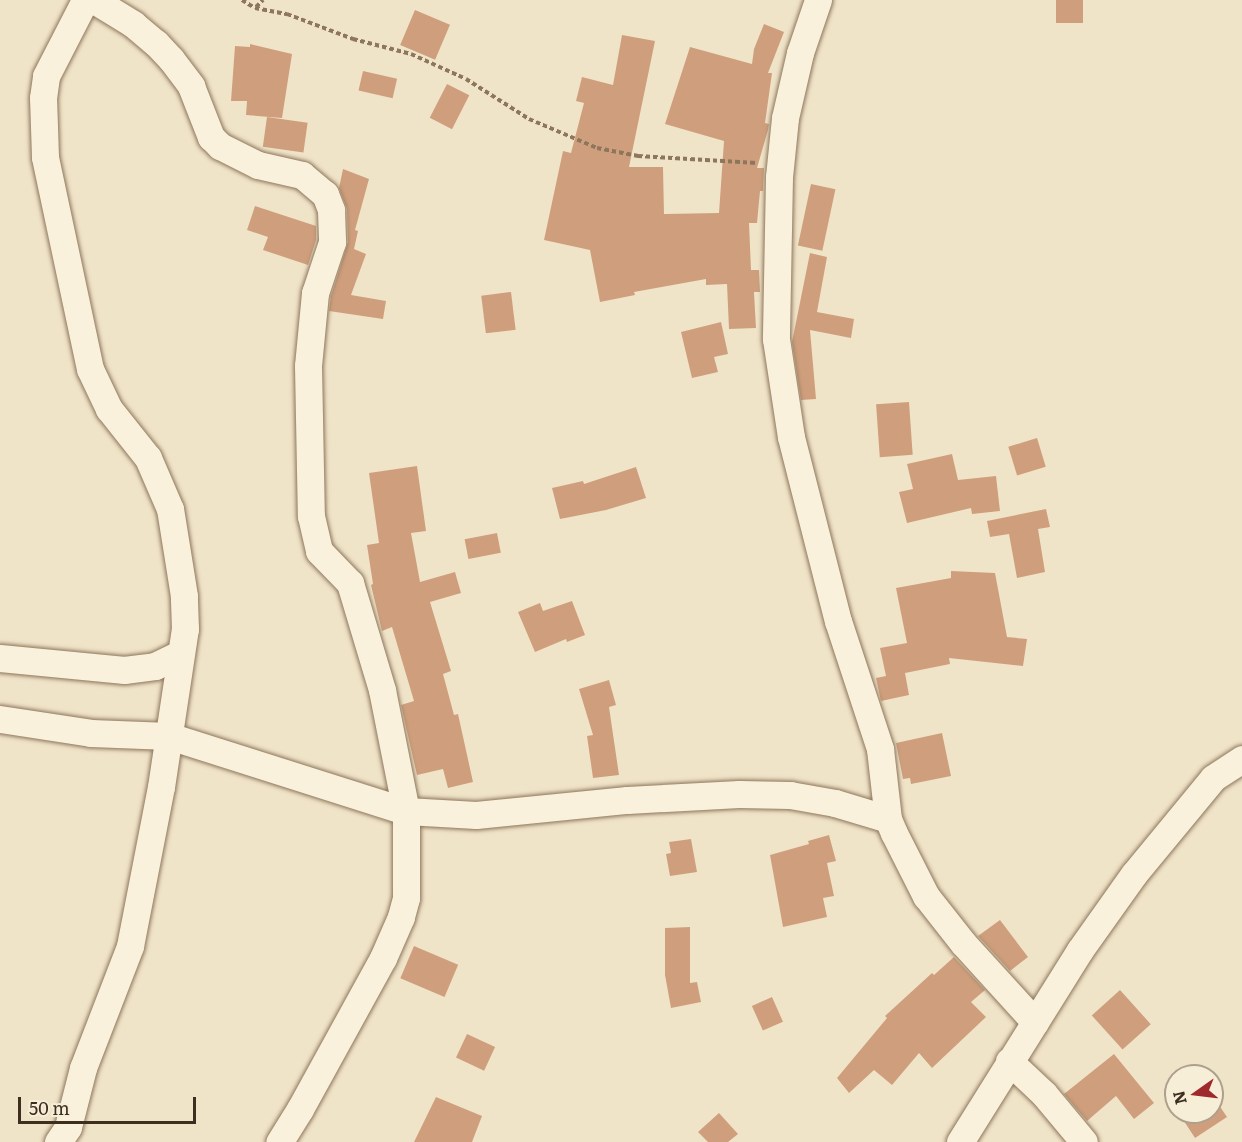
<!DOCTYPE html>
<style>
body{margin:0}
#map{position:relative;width:1242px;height:1142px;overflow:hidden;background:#f0e4c8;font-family:Literata,serif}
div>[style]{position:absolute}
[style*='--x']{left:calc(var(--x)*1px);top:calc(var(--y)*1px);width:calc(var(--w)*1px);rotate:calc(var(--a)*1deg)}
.building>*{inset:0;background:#cf9f7d;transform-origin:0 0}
.path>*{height:4px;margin-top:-2px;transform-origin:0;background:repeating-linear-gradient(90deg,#8d765c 0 4.5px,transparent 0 7.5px)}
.roads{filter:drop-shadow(0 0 2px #8d765c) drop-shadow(0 0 2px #8d765c)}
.street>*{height:27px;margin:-13.5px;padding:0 13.5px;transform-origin:13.5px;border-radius:13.5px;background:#faf1dc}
span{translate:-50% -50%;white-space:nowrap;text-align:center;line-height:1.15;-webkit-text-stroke:6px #f7eed8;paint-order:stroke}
.north{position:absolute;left:1164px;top:1064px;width:60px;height:60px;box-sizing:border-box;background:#f7eed8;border:2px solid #ada18e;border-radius:50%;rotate:256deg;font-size:16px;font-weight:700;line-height:24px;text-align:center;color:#3d2e20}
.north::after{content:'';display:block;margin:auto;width:21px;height:27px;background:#9e2a2b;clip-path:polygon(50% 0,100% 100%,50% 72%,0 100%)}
.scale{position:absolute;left:18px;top:1097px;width:178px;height:27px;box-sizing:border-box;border:3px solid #3d2e20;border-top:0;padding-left:8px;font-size:18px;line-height:21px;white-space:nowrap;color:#3d2e20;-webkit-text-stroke:4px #f7eed8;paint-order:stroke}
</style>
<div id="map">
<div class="building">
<div style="left:1056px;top:0;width:27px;height:23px"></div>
<div style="left:415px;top:10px;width:38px;height:38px;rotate:23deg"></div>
<div style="clip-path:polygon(764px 24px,784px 32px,768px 73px,772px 73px,765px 123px,769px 124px,768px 130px,757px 168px,764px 168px,763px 191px,760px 191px,757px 223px,749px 223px,751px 270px,759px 270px,760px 292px,754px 292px,756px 328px,729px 329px,727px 284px,706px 285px,706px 279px,634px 292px,635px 295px,600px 302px,590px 250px,544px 240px,563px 151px,571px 153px,584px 103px,576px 101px,582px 77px,613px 85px,622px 35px,655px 41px,629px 167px,663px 167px,664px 214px,719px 213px,724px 141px,665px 124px,690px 47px,752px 64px,754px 49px)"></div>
<div style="clip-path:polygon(250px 44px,292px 54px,282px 118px,246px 115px,247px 101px,231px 101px,235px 46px,250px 47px)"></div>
<div style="left:363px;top:71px;width:35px;height:20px;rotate:13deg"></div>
<div style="left:447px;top:84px;width:25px;height:38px;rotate:27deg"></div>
<div style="left:267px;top:117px;width:41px;height:30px;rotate:8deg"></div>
<div style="clip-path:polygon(343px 169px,369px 179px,355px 230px,358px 231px,354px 249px,366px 254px,351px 295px,386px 301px,383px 319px,329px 311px,331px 296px,348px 242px,347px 209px,339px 188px)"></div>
<div style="left:811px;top:184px;width:25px;height:63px;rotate:12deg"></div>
<div style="clip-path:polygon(255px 206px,316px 226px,316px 240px,308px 265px,263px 250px,268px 237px,247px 230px)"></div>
<div style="clip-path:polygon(810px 253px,827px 257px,817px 312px,854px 319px,851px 338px,810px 330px,816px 399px,801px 400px,792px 342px)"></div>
<div style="left:511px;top:292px;width:38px;height:30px;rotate:83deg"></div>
<div style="clip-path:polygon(721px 322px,728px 354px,714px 357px,718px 372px,692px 378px,681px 332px)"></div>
<div style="left:909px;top:402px;width:53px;height:33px;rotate:86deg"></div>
<div style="left:1037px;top:438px;width:30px;height:30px;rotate:73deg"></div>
<div style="clip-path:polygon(952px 454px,958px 480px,996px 476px,1000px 511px,972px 514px,971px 508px,907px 523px,899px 492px,913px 489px,907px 464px)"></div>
<div style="clip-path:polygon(417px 466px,426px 531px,411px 533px,420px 582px,455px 572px,461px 593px,430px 602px,451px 671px,443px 674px,454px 715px,458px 714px,473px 782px,448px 788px,443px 769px,417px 775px,401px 705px,414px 701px,392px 627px,382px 631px,371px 585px,373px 584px,367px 545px,379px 543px,369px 473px)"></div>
<div style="clip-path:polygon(636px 467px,646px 498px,606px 510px,560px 519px,552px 488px,583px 481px,584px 484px)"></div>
<div style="clip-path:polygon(1046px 509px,1050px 527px,1038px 529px,1045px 572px,1017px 578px,1009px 534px,990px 537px,987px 521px)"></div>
<div style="left:497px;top:533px;width:20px;height:33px;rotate:79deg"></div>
<div style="clip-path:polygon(951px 571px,995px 573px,1007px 637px,1027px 639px,1023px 666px,949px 658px,950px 664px,905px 673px,909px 695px,881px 701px,876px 678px,886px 676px,880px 648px,907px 643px,896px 588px,951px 578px)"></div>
<div style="clip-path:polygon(572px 601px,585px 635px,567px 642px,566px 639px,535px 652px,518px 612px,540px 603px,543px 611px)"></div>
<div style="clip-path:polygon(609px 680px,616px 705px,609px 707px,619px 775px,593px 778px,587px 736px,593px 735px,579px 689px)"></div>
<div style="clip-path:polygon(942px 733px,951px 776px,911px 784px,910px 778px,903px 779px,896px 743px)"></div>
<div style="clip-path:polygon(829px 835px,836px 861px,827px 863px,834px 896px,823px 898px,827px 917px,783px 927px,770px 855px,809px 844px,808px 841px)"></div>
<div style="clip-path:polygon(691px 839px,697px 872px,670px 876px,666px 854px,671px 853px,669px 842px)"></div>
<div style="clip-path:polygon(1000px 920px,1028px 957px,1010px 971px,978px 936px)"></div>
<div style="clip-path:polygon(690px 927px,690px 983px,697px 982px,701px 1002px,671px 1008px,665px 975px,665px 928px)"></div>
<div style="left:414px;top:946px;width:48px;height:35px;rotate:23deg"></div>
<div style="clip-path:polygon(954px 957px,985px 990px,971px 1002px,986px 1017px,932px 1068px,919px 1053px,892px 1085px,874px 1070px,849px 1093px,837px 1078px,887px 1018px,885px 1016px,932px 973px,934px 975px)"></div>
<div style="left:1120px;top:990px;width:46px;height:38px;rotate:48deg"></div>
<div style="left:772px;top:997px;width:27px;height:22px;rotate:66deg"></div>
<div style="left:467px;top:1034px;width:31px;height:26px;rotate:25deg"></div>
<div style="clip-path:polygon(1114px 1054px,1154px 1103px,1134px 1119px,1116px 1096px,1087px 1121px,1064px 1094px)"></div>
<div style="clip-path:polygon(436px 1097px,482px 1116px,472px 1142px,414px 1142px)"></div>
<div style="clip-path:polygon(1217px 1102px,1227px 1117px,1195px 1138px,1178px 1112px,1212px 1112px,1212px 1105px)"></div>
<div style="clip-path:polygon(719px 1113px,738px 1134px,728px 1142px,708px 1142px,698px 1132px)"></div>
</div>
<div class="path">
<div style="--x:242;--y:0;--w:15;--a:32"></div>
<div style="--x:255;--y:8;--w:33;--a:11"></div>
<div style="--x:287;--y:14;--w:71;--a:20.7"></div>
<div style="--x:353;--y:39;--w:60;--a:14.5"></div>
<div style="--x:411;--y:54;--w:60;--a:24.4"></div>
<div style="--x:466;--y:79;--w:75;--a:32.4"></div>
<div style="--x:529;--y:119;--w:74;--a:23.1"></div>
<div style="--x:597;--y:148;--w:42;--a:11"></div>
<div style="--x:638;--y:156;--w:119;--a:3.4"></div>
<div style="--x:256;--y:7;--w:10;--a:-45"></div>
</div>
<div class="roads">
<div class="street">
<div style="--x:94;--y:0;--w:46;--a:31.6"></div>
<div style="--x:133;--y:24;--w:30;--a:40"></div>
<div style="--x:156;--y:43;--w:22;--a:47"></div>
<div style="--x:171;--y:59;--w:34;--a:53"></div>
<div style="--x:191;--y:86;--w:55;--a:68.6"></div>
<div style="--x:211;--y:137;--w:13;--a:45"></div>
<div style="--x:220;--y:146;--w:42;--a:26.6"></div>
<div style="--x:258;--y:165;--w:45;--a:12.8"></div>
<div style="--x:302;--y:175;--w:30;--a:40"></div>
<div style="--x:325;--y:194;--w:17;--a:69"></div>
<div style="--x:331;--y:210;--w:32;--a:88"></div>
<div style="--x:332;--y:242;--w:54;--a:108.4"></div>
<div style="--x:315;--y:293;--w:73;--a:95.5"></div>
<div style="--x:308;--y:366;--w:150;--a:88.9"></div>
<div style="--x:311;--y:516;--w:36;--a:77"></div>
<div style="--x:319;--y:551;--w:45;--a:45.9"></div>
<div style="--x:350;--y:583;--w:112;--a:73.3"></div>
<div style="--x:382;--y:690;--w:123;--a:78.8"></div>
<div style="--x:406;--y:811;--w:87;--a:90"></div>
<div style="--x:406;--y:898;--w:20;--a:105"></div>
<div style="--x:401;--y:917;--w:45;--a:113.7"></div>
<div style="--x:383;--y:958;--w:172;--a:118.8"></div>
<div style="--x:300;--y:1109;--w:39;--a:122"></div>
<div style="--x:818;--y:0;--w:56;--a:108.8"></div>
<div style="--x:800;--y:53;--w:67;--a:103"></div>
<div style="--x:785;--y:118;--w:59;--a:95.8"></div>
<div style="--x:779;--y:177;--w:162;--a:91.1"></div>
<div style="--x:776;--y:339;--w:99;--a:81.3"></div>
<div style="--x:791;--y:437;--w:190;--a:75.7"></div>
<div style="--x:838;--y:621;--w:135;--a:71.8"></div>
<div style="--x:880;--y:749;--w:70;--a:83.5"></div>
<div style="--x:888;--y:819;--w:15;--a:67"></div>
<div style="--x:894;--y:833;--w:71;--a:63.1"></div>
<div style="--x:926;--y:896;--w:60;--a:51.8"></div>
<div style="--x:963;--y:943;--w:107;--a:47.7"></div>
<div style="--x:0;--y:658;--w:125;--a:5.5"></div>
<div style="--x:124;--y:670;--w:31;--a:-7"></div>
<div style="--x:155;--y:666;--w:28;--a:-26"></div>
<div style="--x:0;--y:719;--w:92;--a:8.7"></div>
<div style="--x:91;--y:733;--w:78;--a:2.2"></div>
<div style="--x:169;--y:736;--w:249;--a:17.6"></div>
<div style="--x:406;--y:811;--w:70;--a:3.3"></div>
<div style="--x:476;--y:815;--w:152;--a:-5.7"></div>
<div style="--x:627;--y:800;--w:112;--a:-3.1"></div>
<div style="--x:739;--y:794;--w:51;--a:1.1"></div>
<div style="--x:790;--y:795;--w:46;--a:10.1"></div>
<div style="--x:835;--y:803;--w:55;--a:16.8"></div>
<div style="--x:1009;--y:1061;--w:48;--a:43.3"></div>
<div style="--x:1044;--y:1094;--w:62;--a:50.2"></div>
<div style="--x:58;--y:1142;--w:18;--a:-56"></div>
<div style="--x:68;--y:1127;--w:61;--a:-75.7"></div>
<div style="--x:83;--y:1068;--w:131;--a:-68.9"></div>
<div style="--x:130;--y:946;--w:162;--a:-79"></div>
<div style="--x:161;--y:787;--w:160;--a:-81.4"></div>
<div style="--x:185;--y:629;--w:33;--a:-92"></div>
<div style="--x:184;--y:596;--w:88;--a:-99.1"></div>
<div style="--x:170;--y:509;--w:56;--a:-113.3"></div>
<div style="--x:148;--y:458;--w:63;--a:-128.5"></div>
<div style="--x:109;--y:409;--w:44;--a:-115.4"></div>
<div style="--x:90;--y:369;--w:217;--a:-102"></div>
<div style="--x:45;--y:157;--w:59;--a:-91.9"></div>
<div style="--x:43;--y:98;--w:22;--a:-82"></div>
<div style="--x:46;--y:76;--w:85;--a:-62.8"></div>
<div style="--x:960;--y:1142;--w:226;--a:-58"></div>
<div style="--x:1080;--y:950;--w:93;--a:-54.6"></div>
<div style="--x:1134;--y:874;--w:124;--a:-50.5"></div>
<div style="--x:1213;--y:778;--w:35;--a:-33"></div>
</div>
</div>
<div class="north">N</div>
<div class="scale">50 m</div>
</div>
